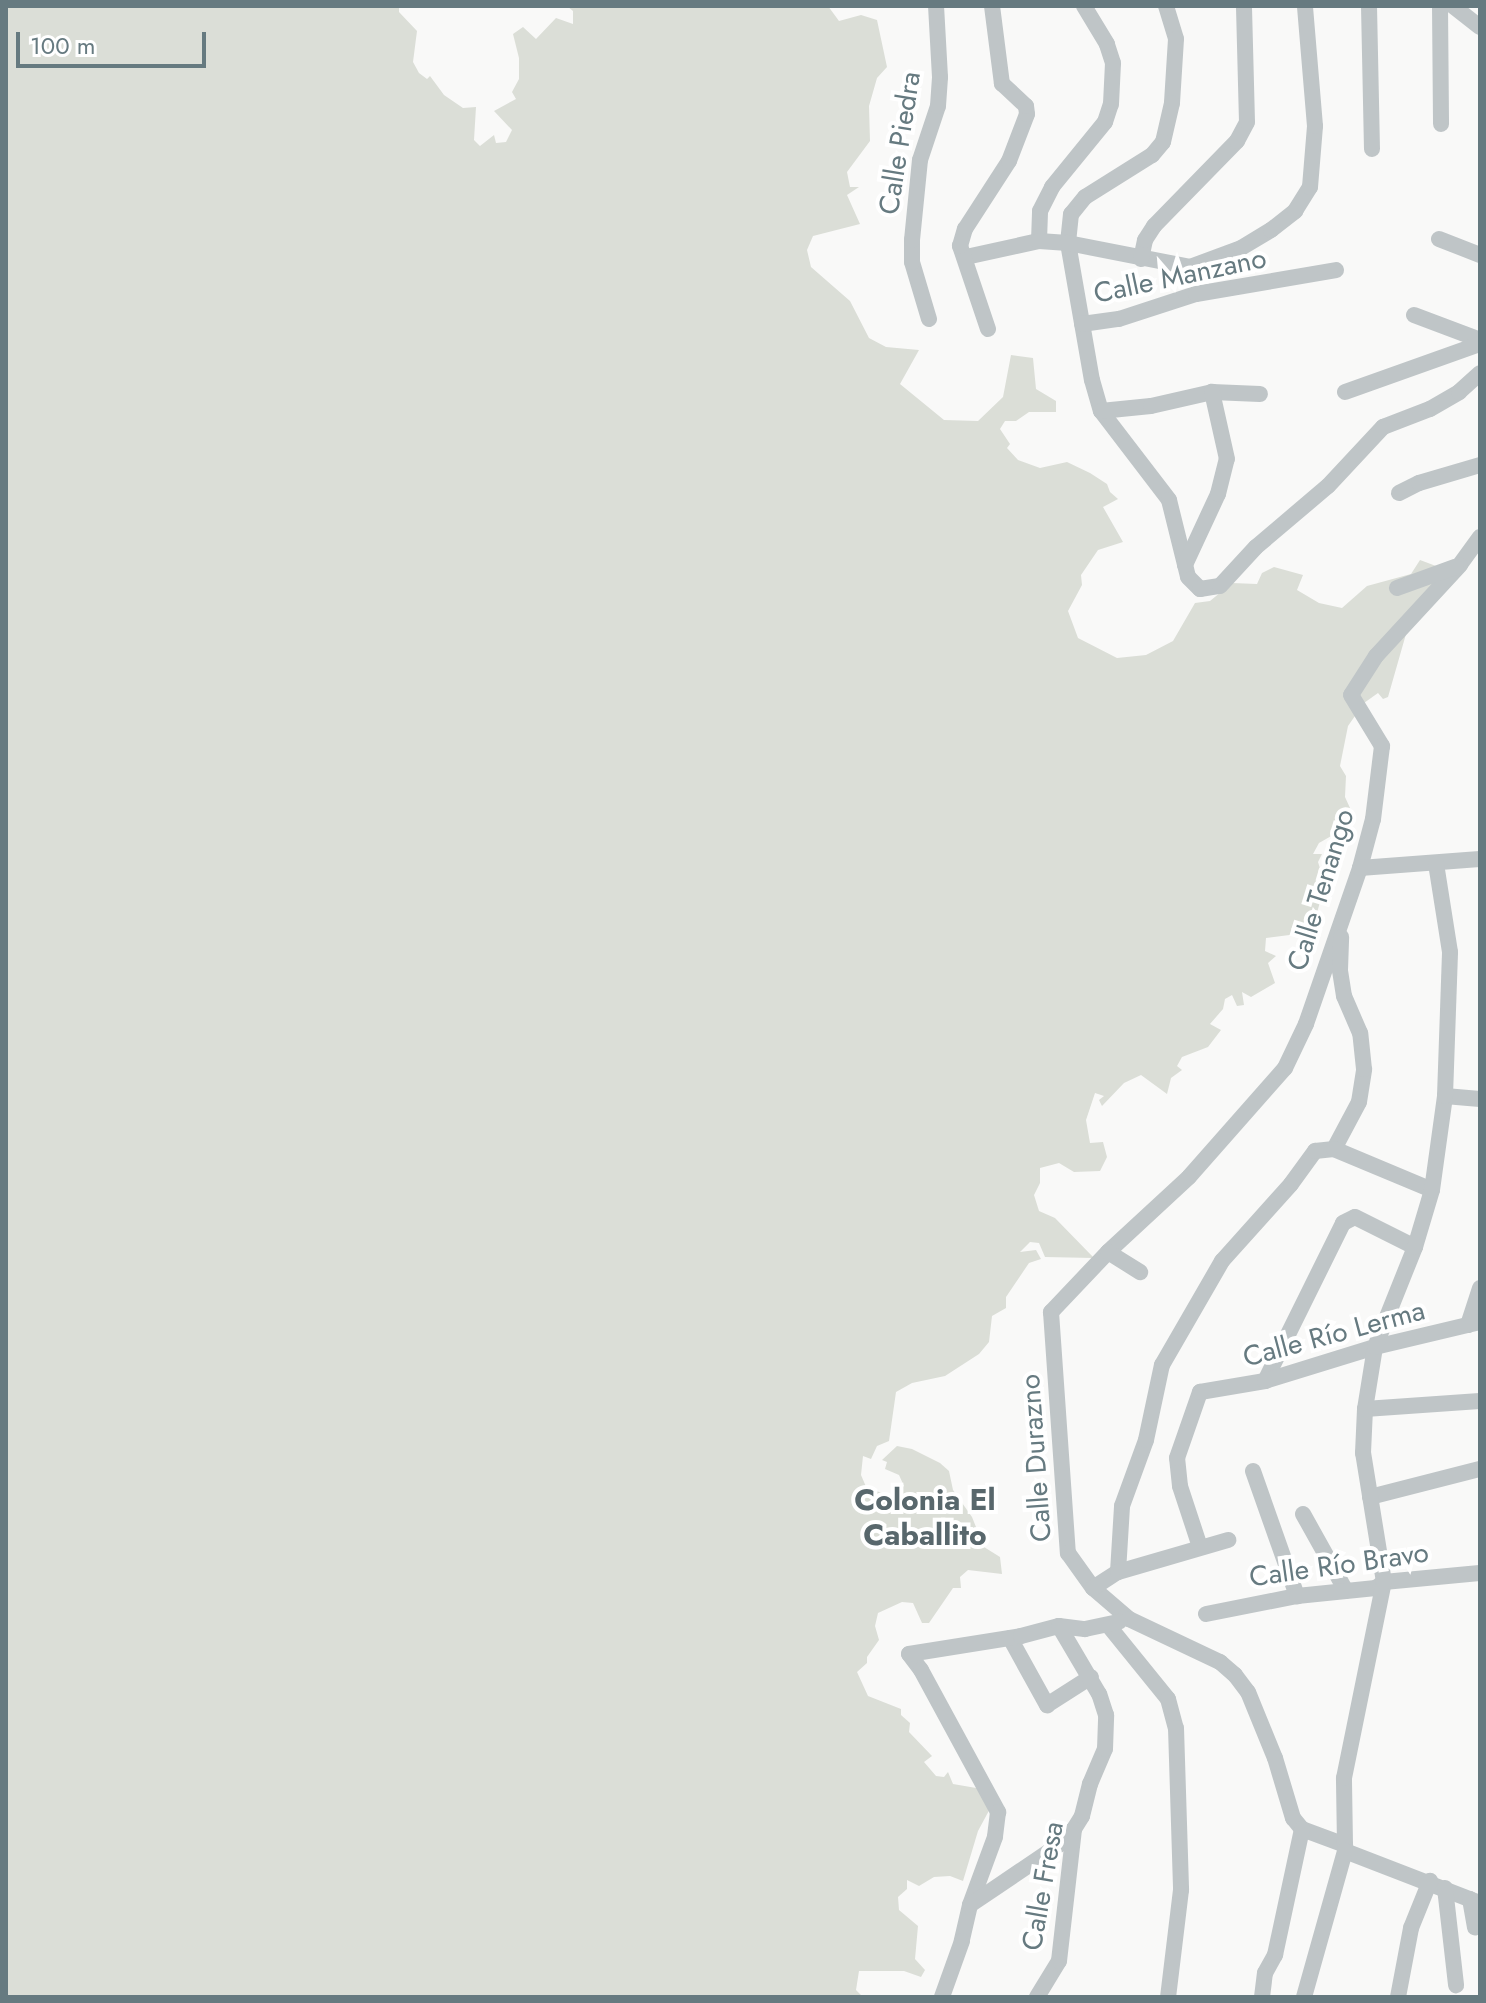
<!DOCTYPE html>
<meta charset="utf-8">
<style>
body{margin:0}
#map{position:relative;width:1486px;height:2003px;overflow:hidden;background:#f9f9f8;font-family:Jost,sans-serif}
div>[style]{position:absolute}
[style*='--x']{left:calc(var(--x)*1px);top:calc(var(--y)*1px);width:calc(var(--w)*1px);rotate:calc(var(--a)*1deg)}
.green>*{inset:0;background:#dbded7}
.minor>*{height:16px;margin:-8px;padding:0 8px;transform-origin:8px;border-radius:8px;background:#bfc5c7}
span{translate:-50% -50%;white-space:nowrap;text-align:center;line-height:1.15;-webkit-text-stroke:8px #fff;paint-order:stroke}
.street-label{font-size:28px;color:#667a80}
.neighbourhood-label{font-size:30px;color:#58676c;font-weight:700}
.frame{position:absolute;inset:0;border:8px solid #667a80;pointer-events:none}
.scale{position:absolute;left:16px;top:32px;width:190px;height:36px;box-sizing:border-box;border:4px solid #667a80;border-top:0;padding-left:10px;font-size:24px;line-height:28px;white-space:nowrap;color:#667a80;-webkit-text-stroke:6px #fff;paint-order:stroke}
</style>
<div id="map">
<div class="green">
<div style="clip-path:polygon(6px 6px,399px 6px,399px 12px,417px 31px,413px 62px,419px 73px,427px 79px,430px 76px,444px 95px,463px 108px,476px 107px,474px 140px,480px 146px,494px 135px,496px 143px,506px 142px,512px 130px,494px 111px,516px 99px,512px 92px,519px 79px,519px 58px,513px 34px,523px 27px,536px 39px,556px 18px,573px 24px,573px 11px,567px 6px,828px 6px,839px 21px,861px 15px,877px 20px,887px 67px,877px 78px,869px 106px,870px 141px,847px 172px,850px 187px,859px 187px,847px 195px,860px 224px,813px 236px,807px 250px,811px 267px,850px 301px,869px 338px,886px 347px,919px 350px,900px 384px,944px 420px,978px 421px,1003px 397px,1011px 355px,1033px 358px,1036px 389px,1056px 401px,1056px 412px,1029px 412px,1016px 421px,1005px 421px,1000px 429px,1010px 444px,1007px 448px,1018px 460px,1040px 468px,1067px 462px,1090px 473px,1107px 484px,1110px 492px,1118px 499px,1103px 507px,1123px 542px,1098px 550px,1081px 575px,1082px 585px,1068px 611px,1078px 638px,1117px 658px,1146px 655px,1173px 641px,1195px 603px,1210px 601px,1232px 583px,1257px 584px,1262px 573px,1274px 567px,1303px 575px,1297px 590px,1319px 603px,1342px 608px,1367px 586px,1411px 574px,1420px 560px,1444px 569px,1408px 627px,1388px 697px,1383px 699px,1378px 693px,1364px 703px,1348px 726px,1340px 766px,1346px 776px,1345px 797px,1350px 808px,1343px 810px,1347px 827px,1319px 843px,1313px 854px,1322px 854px,1318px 862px,1325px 884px,1315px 920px,1305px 933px,1266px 938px,1265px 951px,1276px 956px,1268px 963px,1275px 983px,1251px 997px,1242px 992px,1244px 1005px,1237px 1006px,1232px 995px,1225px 999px,1223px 1009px,1210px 1024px,1221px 1030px,1208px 1047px,1182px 1057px,1177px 1066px,1182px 1070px,1171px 1078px,1167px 1094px,1141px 1075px,1124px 1083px,1102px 1106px,1099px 1100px,1104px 1096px,1095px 1093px,1086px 1120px,1090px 1143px,1103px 1142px,1107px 1157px,1100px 1171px,1074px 1172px,1059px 1163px,1040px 1168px,1040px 1183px,1034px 1195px,1039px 1211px,1055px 1218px,1094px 1258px,1045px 1257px,1039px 1243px,1030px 1242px,1020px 1252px,1036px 1250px,1041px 1259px,1029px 1263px,1006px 1297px,1006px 1308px,992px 1316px,989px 1342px,979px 1354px,945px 1376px,912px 1383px,896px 1392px,889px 1441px,877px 1446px,871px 1459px,863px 1456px,861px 1475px,867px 1489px,892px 1495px,904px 1486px,899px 1475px,885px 1469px,887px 1462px,882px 1460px,897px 1446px,912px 1449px,940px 1463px,949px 1471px,953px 1490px,972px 1517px,984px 1547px,1000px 1557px,1002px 1574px,968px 1570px,960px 1577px,961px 1588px,953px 1588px,929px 1623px,922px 1623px,913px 1603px,902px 1602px,878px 1613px,875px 1626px,879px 1640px,867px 1657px,867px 1663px,857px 1672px,868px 1696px,901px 1709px,901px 1715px,910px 1723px,909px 1732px,932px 1756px,924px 1762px,936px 1776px,944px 1777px,948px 1772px,953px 1784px,982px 1789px,992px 1805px,978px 1831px,963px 1881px,950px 1876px,934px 1877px,919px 1886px,907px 1880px,907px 1889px,898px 1897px,899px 1910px,918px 1926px,915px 1959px,925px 1970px,921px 1977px,904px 1971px,859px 1971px,856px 1990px,863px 1997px,6px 1997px)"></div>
</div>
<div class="minor">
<div style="--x:1166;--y:6;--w:34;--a:73"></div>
<div style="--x:1176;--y:39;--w:64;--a:93.6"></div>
<div style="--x:1172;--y:103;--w:40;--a:103"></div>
<div style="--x:1163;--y:142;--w:17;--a:130"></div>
<div style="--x:1152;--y:155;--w:79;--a:147.9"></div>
<div style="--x:1085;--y:197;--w:22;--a:129"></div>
<div style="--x:1071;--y:214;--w:29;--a:96"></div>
<div style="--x:1068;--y:243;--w:139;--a:80.1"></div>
<div style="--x:1092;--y:380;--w:32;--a:74"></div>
<div style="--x:1101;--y:411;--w:112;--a:52.6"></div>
<div style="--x:1169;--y:500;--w:79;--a:76.1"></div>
<div style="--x:1188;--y:577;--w:17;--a:45"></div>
<div style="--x:1200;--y:589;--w:20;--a:-9"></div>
<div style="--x:1220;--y:586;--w:53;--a:-47.3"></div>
<div style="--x:1256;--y:547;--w:94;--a:-40.3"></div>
<div style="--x:1328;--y:486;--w:81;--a:-47"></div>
<div style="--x:1383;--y:427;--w:50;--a:-21"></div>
<div style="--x:1430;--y:409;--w:34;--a:-30"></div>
<div style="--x:1459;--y:392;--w:28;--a:-42"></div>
<div style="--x:1369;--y:6;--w:143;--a:88.8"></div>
<div style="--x:1440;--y:6;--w:118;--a:89.5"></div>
<div style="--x:1453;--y:6;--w:34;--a:38"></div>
<div style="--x:1439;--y:239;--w:44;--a:21.3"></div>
<div style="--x:1039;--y:241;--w:30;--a:-88"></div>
<div style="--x:1040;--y:211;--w:27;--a:-63"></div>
<div style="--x:1052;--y:187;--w:84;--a:-50.8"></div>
<div style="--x:1105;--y:122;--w:19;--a:-72"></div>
<div style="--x:1111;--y:104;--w:41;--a:-87.2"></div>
<div style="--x:1113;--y:63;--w:20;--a:-108"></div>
<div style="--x:1107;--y:44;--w:44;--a:-121.2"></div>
<div style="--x:966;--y:257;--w:75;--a:-12.4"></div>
<div style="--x:1039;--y:241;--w:29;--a:4"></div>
<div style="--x:1068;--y:243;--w:124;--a:11.1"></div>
<div style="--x:1190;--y:267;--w:54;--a:-20.4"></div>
<div style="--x:1241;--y:248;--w:35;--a:-31"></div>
<div style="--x:1271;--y:230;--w:31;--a:-38"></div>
<div style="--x:1295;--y:211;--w:28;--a:-58"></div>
<div style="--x:1310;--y:187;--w:61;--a:-85.3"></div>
<div style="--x:1315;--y:126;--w:120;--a:-94.8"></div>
<div style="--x:1141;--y:259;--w:19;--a:-78"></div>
<div style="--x:1145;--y:240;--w:17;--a:-57"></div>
<div style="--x:1154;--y:226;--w:119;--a:-45.7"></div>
<div style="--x:1237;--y:141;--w:21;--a:-62"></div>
<div style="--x:1247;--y:122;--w:116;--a:-91.5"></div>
<div style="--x:1414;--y:315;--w:71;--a:20.7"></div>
<div style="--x:929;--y:319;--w:59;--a:-106.6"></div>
<div style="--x:912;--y:262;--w:22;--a:-90"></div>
<div style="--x:912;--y:240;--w:80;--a:-84.3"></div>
<div style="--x:920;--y:160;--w:57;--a:-71.6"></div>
<div style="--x:938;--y:106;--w:29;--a:-86"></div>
<div style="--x:940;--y:77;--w:71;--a:-93.2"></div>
<div style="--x:1082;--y:324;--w:37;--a:-8"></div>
<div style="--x:1119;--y:319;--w:81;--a:-18"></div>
<div style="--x:1196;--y:294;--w:142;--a:-9.7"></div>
<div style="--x:988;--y:329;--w:88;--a:-108.6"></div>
<div style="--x:960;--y:246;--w:18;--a:-74"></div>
<div style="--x:965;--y:229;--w:81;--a:-57.1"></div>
<div style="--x:1009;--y:161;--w:50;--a:-69"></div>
<div style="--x:1027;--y:114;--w:8;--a:-97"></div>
<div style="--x:1026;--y:106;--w:33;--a:-137"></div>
<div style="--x:1002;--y:84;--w:79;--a:-97.3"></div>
<div style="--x:1345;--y:392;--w:143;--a:-19.6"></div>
<div style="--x:1101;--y:411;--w:50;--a:-5.7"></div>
<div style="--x:1151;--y:406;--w:63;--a:-12.9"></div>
<div style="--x:1212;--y:392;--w:48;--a:2.4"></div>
<div style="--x:1399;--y:493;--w:22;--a:-27"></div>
<div style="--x:1419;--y:483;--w:64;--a:-16.4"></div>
<div style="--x:1480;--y:537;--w:34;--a:126"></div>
<div style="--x:1460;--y:565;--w:124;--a:132.7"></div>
<div style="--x:1376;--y:656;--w:46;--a:122.7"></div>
<div style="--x:1351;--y:695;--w:60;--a:58.7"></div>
<div style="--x:1382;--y:746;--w:74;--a:97"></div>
<div style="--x:1373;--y:819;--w:51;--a:104.9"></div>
<div style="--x:1360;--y:868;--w:165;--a:109.1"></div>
<div style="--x:1306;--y:1024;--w:49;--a:115.5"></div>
<div style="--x:1285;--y:1068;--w:145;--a:131.4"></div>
<div style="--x:1189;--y:1177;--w:110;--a:137.2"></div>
<div style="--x:1108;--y:1252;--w:83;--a:133.5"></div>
<div style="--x:1051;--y:1312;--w:242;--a:86"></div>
<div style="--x:1068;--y:1553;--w:43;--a:54.5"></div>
<div style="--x:1093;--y:1588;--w:48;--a:40.7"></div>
<div style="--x:1129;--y:1619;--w:101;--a:25.3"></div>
<div style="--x:1220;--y:1662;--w:20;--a:41"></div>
<div style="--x:1235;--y:1675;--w:21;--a:53"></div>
<div style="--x:1248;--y:1692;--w:71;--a:67.8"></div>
<div style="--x:1275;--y:1758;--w:63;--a:73.3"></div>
<div style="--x:1293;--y:1818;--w:14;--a:51"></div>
<div style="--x:1302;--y:1829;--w:46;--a:20.4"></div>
<div style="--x:1345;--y:1845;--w:6;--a:90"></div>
<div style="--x:1345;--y:1851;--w:145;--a:21.1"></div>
<div style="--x:1185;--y:565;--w:78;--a:-65.1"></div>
<div style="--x:1218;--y:494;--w:36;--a:-76"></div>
<div style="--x:1227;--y:459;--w:69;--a:-102.6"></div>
<div style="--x:1397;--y:588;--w:62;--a:-19.9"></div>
<div style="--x:1360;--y:868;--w:120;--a:-4.3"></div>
<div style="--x:1445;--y:1096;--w:35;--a:5"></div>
<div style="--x:1334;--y:1149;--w:53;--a:-62"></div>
<div style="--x:1359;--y:1102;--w:33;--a:-81"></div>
<div style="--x:1364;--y:1069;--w:36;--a:-96"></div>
<div style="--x:1360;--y:1033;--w:40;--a:-113.4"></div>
<div style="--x:1344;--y:996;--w:26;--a:-99"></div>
<div style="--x:1340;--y:970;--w:33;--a:-88"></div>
<div style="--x:1108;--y:1252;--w:38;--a:32"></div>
<div style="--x:1468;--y:1325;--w:39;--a:-72"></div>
<div style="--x:1265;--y:1381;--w:176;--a:-63.7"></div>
<div style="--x:1343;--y:1223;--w:13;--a:-27"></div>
<div style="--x:1355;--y:1217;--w:67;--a:26.6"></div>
<div style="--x:1365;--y:1409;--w:115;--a:-4"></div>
<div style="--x:1253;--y:1471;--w:133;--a:70.6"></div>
<div style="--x:1370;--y:1497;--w:114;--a:-14.3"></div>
<div style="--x:1303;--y:1514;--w:88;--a:60.8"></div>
<div style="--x:1200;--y:1547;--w:64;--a:-108.2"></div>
<div style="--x:1180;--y:1486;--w:28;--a:-96"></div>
<div style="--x:1177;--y:1458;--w:70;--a:-70.8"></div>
<div style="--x:1200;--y:1392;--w:66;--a:-9.6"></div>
<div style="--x:1265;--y:1381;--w:115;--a:-17.2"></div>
<div style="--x:1375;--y:1347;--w:108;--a:-13.4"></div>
<div style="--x:1118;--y:1572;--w:66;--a:-86.5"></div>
<div style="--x:1122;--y:1506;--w:70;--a:-70"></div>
<div style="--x:1146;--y:1440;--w:77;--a:-78"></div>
<div style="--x:1162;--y:1365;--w:120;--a:-60"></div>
<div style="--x:1222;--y:1261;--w:103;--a:-48.1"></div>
<div style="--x:1291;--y:1184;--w:41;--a:-54"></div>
<div style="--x:1315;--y:1151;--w:19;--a:-6"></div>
<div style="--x:1334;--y:1149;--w:106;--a:22.7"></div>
<div style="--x:1093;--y:1588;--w:30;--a:-33"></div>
<div style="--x:1118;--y:1572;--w:115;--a:-16.2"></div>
<div style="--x:1206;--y:1614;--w:93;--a:-11.2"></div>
<div style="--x:1297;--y:1596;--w:79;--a:-5.8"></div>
<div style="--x:1376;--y:1588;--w:10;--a:-37"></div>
<div style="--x:1384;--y:1582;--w:96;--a:-5.4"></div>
<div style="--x:1108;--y:1625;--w:95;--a:51"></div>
<div style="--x:1168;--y:1699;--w:30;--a:75"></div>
<div style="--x:1176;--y:1728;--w:162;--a:88.2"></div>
<div style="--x:1181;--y:1890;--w:108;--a:96.9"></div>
<div style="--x:1010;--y:1638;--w:77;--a:61.1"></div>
<div style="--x:1047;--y:1705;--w:52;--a:-32.5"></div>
<div style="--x:909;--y:1654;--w:20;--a:53"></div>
<div style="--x:921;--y:1670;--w:162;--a:61.5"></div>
<div style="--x:998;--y:1812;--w:25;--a:97"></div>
<div style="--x:995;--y:1837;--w:72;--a:110.2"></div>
<div style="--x:970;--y:1905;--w:37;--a:103"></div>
<div style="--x:962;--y:1941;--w:59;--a:109.7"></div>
<div style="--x:909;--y:1654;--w:113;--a:-9.1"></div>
<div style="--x:1021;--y:1636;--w:39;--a:-15"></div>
<div style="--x:1059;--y:1626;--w:26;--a:7"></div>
<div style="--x:1085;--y:1629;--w:35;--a:-12"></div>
<div style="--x:1345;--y:1845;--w:67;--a:-90.9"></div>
<div style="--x:1344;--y:1778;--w:200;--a:-78.5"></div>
<div style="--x:1384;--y:1582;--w:131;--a:-99.2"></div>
<div style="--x:1363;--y:1453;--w:44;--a:-87.4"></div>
<div style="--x:1365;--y:1409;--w:63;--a:-80.8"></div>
<div style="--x:1375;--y:1347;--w:108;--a:-68.2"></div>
<div style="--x:1415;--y:1247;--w:59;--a:-73.4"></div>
<div style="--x:1432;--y:1190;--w:95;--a:-82.1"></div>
<div style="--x:1445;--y:1096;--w:144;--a:-88"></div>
<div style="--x:1450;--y:952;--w:89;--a:-99"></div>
<div style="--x:1445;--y:1888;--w:98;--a:83.5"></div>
<div style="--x:1470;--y:1899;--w:29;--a:80"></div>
<div style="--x:970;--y:1905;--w:109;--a:-34.1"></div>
<div style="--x:1060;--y:1844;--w:21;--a:-47"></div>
<div style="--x:1037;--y:1997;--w:42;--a:-58.6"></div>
<div style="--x:1059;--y:1961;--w:133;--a:-83.5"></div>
<div style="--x:1074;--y:1829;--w:15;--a:-58"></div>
<div style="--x:1082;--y:1816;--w:33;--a:-76"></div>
<div style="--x:1090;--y:1784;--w:38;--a:-67"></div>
<div style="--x:1105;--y:1749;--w:34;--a:-88"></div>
<div style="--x:1106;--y:1715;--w:22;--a:-108"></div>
<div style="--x:1099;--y:1694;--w:79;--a:-120.5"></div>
<div style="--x:1262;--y:1997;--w:24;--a:-83"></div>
<div style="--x:1265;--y:1973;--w:21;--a:-61"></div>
<div style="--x:1275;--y:1955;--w:129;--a:-77.9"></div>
<div style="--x:1304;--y:1997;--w:152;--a:-74.3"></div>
<div style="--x:1398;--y:1997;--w:70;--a:-79.3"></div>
<div style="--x:1411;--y:1928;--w:51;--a:-68"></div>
</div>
<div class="street-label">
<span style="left:900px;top:143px;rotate:-81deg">Calle Piedra</span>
<span style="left:1180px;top:276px;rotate:-12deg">Calle Manzano</span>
<span style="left:1321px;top:890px;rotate:-73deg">Calle Tenango</span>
<span style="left:1334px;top:1334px;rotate:-15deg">Calle Río Lerma</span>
<span style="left:1036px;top:1458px;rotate:-94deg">Calle Durazno</span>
<span style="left:1339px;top:1565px;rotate:-8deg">Calle Río Bravo</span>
<span style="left:1043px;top:1886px;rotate:-80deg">Calle Fresa</span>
</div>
<div class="neighbourhood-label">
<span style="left:925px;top:1517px">Colonia El<br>Caballito</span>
</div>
<div class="frame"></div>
<div class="scale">100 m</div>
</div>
